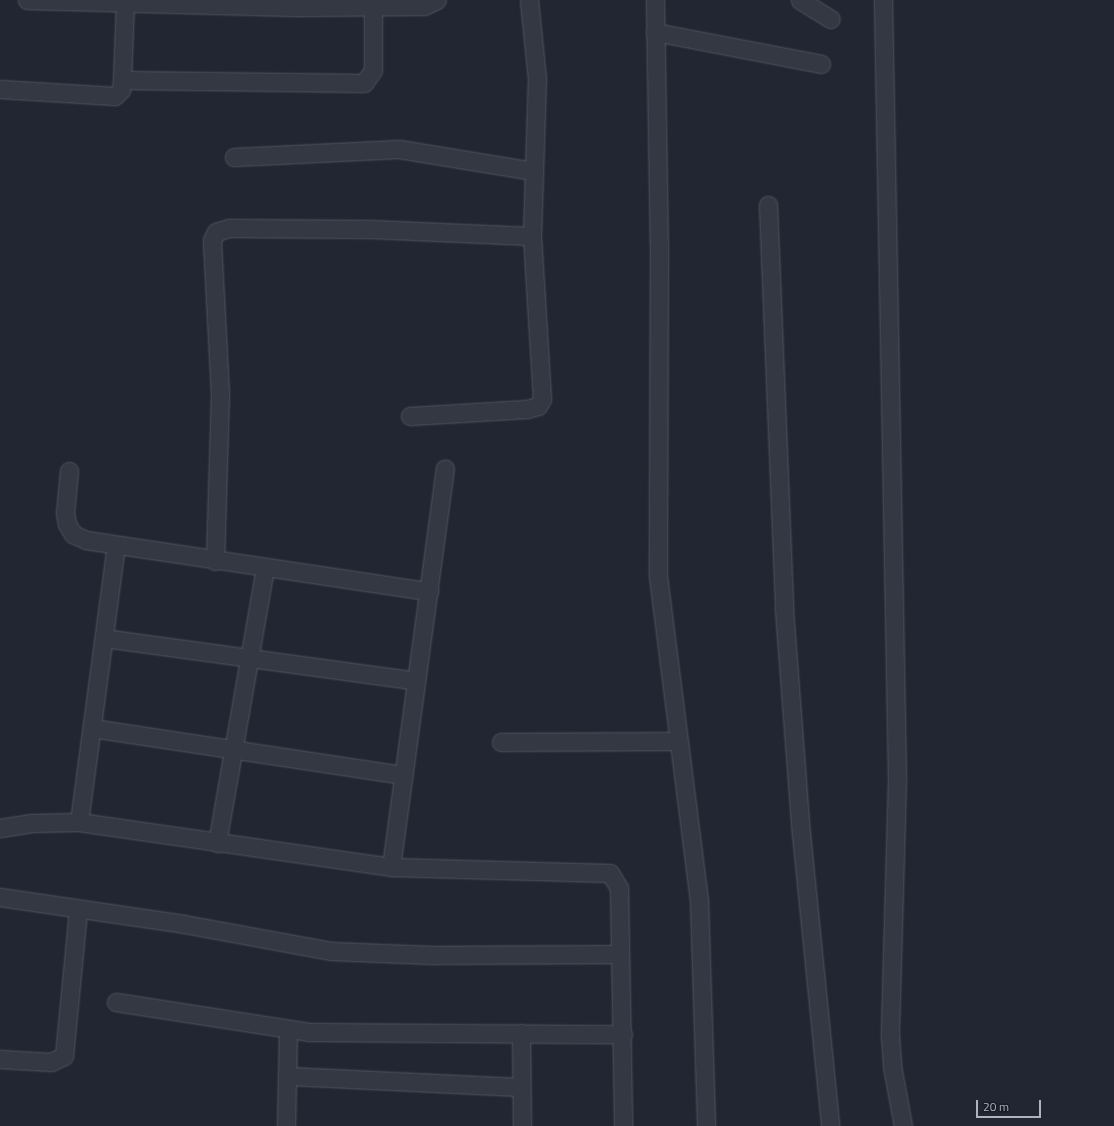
<!DOCTYPE html>
<style>
body{margin:0}
#map{position:relative;width:1114px;height:1126px;overflow:hidden;background:#212632;font-family:"Titillium Web",sans-serif}
div>[style]{position:absolute}
[style*='--x']{left:calc(var(--x)*1px);top:calc(var(--y)*1px);width:calc(var(--w)*1px);rotate:calc(var(--a)*1deg)}
.roads{filter:drop-shadow(0 0 1px #525561) drop-shadow(0 0 1px #525561)}
.minor>*{height:17px;margin:-8.5px;padding:0 8.5px;transform-origin:8.5px;border-radius:8.5px;background:#343843}
span{translate:-50% -50%;white-space:nowrap;text-align:center;line-height:1.15;-webkit-text-stroke:3px #1a1d28;paint-order:stroke}
.scale{position:absolute;left:976px;top:1100px;width:65px;height:18px;box-sizing:border-box;border:2px solid #afb2c0;border-top:0;padding-left:5px;font-size:12px;line-height:14px;white-space:nowrap;color:#afb2c0;-webkit-text-stroke:3px #1a1d28;paint-order:stroke}
</style>
<div id="map">
<div class="roads">
<div class="minor">
<div style="--x:27;--y:0;--w:275;--a:1.5"></div>
<div style="--x:302;--y:7;--w:122;--a:-0.5"></div>
<div style="--x:424;--y:6;--w:14;--a:-25"></div>
<div style="--x:655;--y:0;--w:245;--a:89.1"></div>
<div style="--x:659;--y:245;--w:331;--a:90.2"></div>
<div style="--x:658;--y:576;--w:327;--a:82.8"></div>
<div style="--x:699;--y:900;--w:226;--a:88.2"></div>
<div style="--x:800;--y:0;--w:36;--a:32"></div>
<div style="--x:883;--y:0;--w:779;--a:88.97"></div>
<div style="--x:897;--y:779;--w:256;--a:91.6"></div>
<div style="--x:890;--y:1035;--w:31;--a:86"></div>
<div style="--x:892;--y:1066;--w:61;--a:79.6"></div>
<div style="--x:655;--y:32;--w:169;--a:10.9"></div>
<div style="--x:122;--y:80;--w:242;--a:0.7"></div>
<div style="--x:364;--y:83;--w:16;--a:-55"></div>
<div style="--x:373;--y:70;--w:63;--a:-90"></div>
<div style="--x:0;--y:89;--w:115;--a:3.5"></div>
<div style="--x:115;--y:96;--w:8;--a:-45"></div>
<div style="--x:121;--y:90;--w:10;--a:-84"></div>
<div style="--x:122;--y:80;--w:77;--a:-87.8"></div>
<div style="--x:234;--y:157;--w:165;--a:-2.8"></div>
<div style="--x:399;--y:149;--w:137;--a:9.3"></div>
<div style="--x:768;--y:205;--w:404;--a:87.7"></div>
<div style="--x:784;--y:609;--w:225;--a:85.7"></div>
<div style="--x:801;--y:833;--w:294;--a:84.3"></div>
<div style="--x:410;--y:416;--w:117;--a:-3.4"></div>
<div style="--x:527;--y:409;--w:11;--a:-15"></div>
<div style="--x:538;--y:406;--w:8;--a:-60"></div>
<div style="--x:542;--y:399;--w:163;--a:-93.5"></div>
<div style="--x:532;--y:236;--w:157;--a:-88.2"></div>
<div style="--x:537;--y:79;--w:79;--a:-95.8"></div>
<div style="--x:69;--y:471;--w:42;--a:95.4"></div>
<div style="--x:65;--y:513;--w:11;--a:80"></div>
<div style="--x:67;--y:524;--w:12;--a:59"></div>
<div style="--x:73;--y:534;--w:14;--a:25"></div>
<div style="--x:86;--y:540;--w:347;--a:8.5"></div>
<div style="--x:215;--y:561;--w:167;--a:-88.3"></div>
<div style="--x:220;--y:394;--w:154;--a:-93"></div>
<div style="--x:212;--y:240;--w:9;--a:-63"></div>
<div style="--x:216;--y:232;--w:14;--a:-17"></div>
<div style="--x:229;--y:228;--w:141;--a:0.4"></div>
<div style="--x:370;--y:229;--w:162;--a:2.5"></div>
<div style="--x:104;--y:638;--w:315;--a:7.8"></div>
<div style="--x:92;--y:728;--w:315;--a:8.6"></div>
<div style="--x:501;--y:742;--w:177;--a:-0.3"></div>
<div style="--x:79;--y:822;--w:278;--a:-82.4"></div>
<div style="--x:0;--y:828;--w:32;--a:-9"></div>
<div style="--x:32;--y:823;--w:47;--a:-1.2"></div>
<div style="--x:79;--y:822;--w:315;--a:8.2"></div>
<div style="--x:391;--y:867;--w:219;--a:1.6"></div>
<div style="--x:610;--y:873;--w:17;--a:59"></div>
<div style="--x:619;--y:888;--w:238;--a:89"></div>
<div style="--x:217;--y:843;--w:279;--a:-80.1"></div>
<div style="--x:391;--y:867;--w:402;--a:-82.3"></div>
<div style="--x:0;--y:897;--w:186;--a:8.3"></div>
<div style="--x:184;--y:924;--w:149;--a:10.4"></div>
<div style="--x:331;--y:951;--w:102;--a:2.2"></div>
<div style="--x:433;--y:955;--w:187;--a:-0.3"></div>
<div style="--x:116;--y:1002;--w:195;--a:8.8"></div>
<div style="--x:309;--y:1032;--w:314;--a:0.4"></div>
<div style="--x:521;--y:1033;--w:93;--a:89.4"></div>
<div style="--x:0;--y:1059;--w:51;--a:3.4"></div>
<div style="--x:51;--y:1062;--w:14;--a:-25"></div>
<div style="--x:64;--y:1056;--w:147;--a:-84.5"></div>
<div style="--x:287;--y:1076;--w:234;--a:2.7"></div>
<div style="--x:286;--y:1126;--w:97;--a:-88.8"></div>
</div>
</div>
<div class="scale">20 m</div>
</div>
